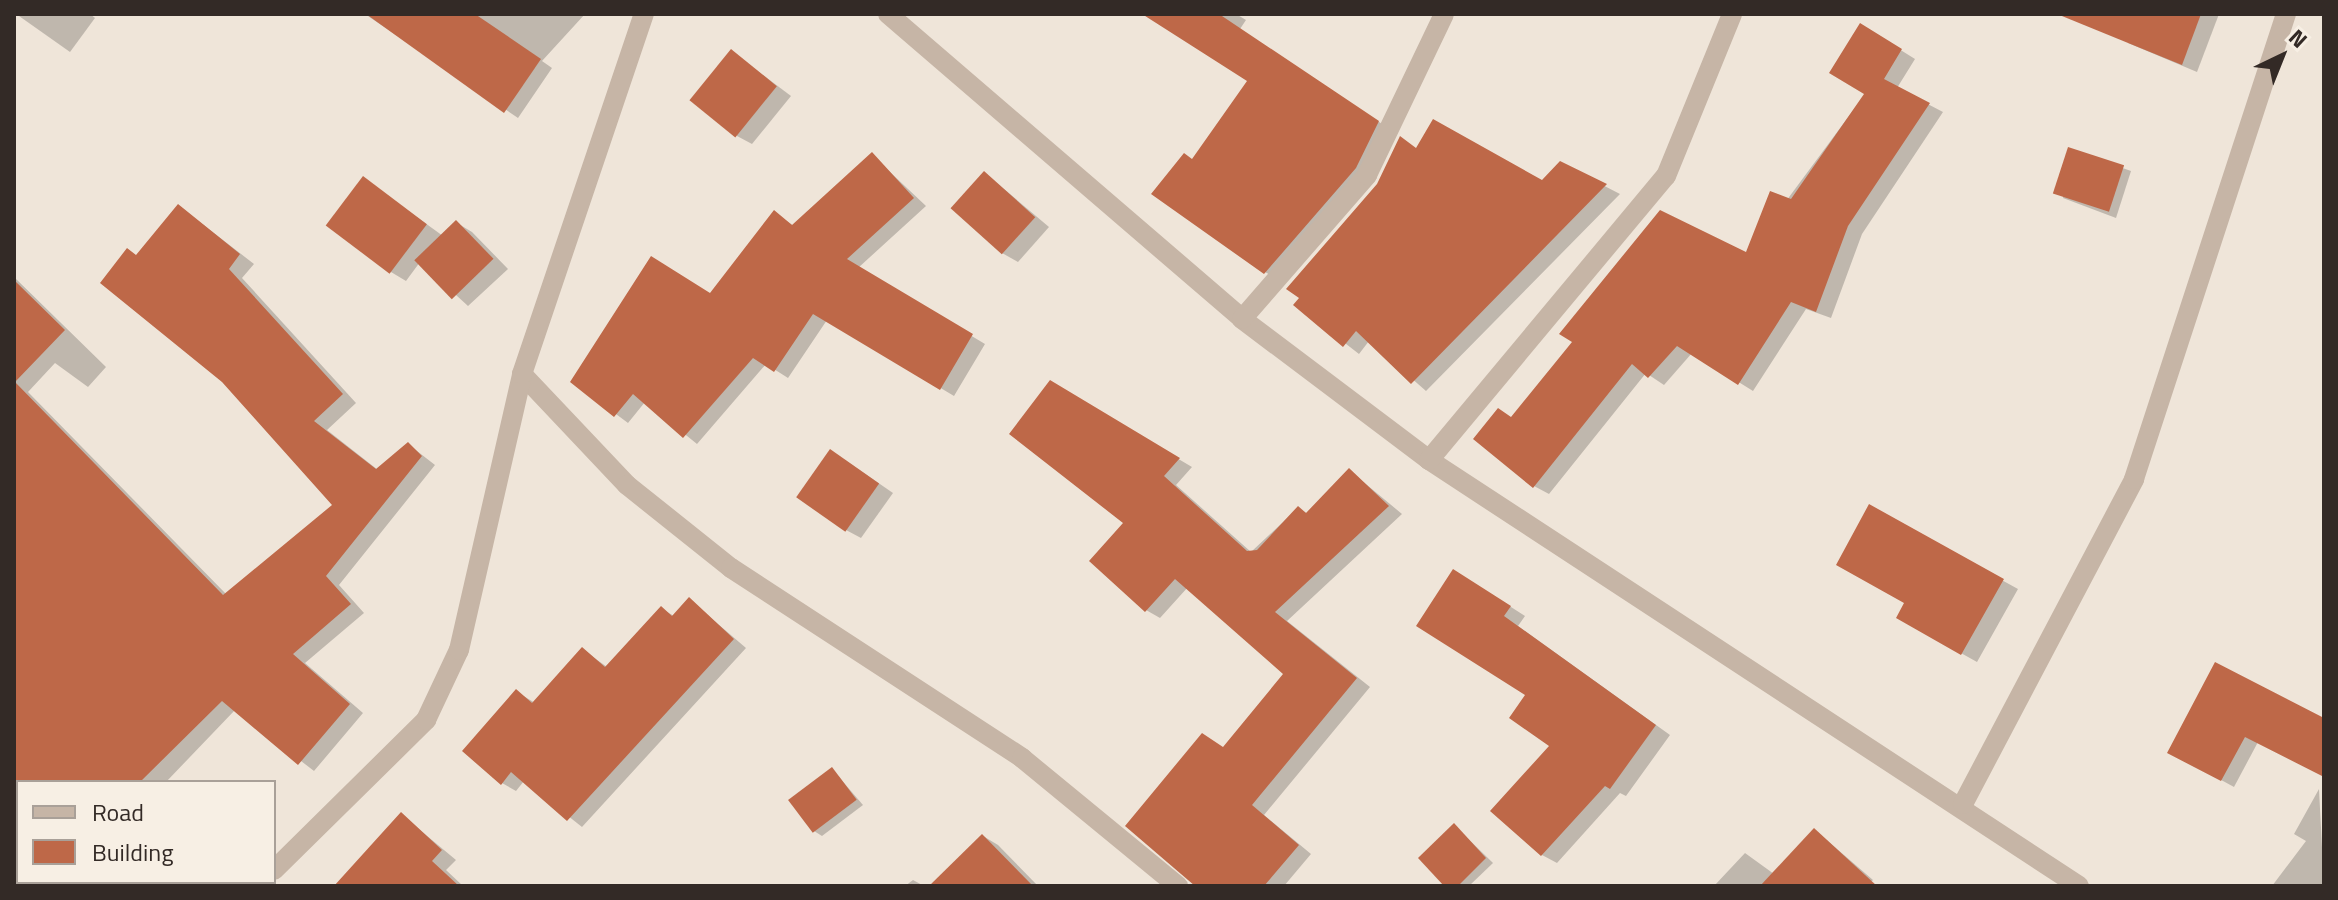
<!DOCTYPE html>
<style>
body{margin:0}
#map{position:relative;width:2338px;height:900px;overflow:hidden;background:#efe5d9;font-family:"Titillium Web",sans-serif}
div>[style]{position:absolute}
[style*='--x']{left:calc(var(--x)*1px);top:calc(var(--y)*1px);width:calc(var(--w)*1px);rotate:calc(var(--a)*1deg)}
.shadow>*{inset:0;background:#0003}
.building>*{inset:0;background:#be6848;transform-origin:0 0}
.minor>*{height:20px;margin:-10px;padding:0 10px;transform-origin:10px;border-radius:10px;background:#c6b5a6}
span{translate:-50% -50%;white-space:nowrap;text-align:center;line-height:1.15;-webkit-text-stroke:7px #f7efe4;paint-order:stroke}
.frame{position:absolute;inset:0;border:16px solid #332a26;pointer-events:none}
.legend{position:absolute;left:16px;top:780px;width:260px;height:104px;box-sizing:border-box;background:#f7efe4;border:2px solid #a9a098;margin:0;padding:10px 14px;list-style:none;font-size:24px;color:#332a26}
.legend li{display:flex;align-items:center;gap:16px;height:40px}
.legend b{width:40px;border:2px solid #a9a098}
.north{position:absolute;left:2242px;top:16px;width:80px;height:80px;-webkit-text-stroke:6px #f7efe4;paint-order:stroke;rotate:43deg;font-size:22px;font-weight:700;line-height:32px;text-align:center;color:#332a26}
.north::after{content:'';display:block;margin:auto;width:28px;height:36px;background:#332a26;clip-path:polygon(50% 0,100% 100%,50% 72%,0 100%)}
</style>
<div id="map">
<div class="shadow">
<div style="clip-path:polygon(90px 14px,95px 18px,70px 52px,19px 16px)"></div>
<div style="clip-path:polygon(365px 14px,585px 14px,542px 61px,552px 68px,518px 118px)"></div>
<div style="clip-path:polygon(1177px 14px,1236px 14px,1246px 20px,1240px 29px,1391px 130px,1279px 280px,1265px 272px,1194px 161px,1250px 80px)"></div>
<div style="clip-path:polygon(2139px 14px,2219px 14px,2197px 72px,2128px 43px)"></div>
<div style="clip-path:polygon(1875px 34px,1915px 59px,1897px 88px,1943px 112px,1862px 234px,1831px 318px,1806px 309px,1753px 391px,1692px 353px,1664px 385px,1646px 373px,1549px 494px,1534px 486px,1513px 418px,1747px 254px,1866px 93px)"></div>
<div style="clip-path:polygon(732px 52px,791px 96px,752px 144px,737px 136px)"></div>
<div style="clip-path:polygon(1418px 149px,1543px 182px,1560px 163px,1620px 194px,1426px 391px,1369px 341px,1359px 354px,1296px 305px)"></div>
<div style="clip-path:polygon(2069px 149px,2131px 171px,2116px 218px,2063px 198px)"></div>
<div style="clip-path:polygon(872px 155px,926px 206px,858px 268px,985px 344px,954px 396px,827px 320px,788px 378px,766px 364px,697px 444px,645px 402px,628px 423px,573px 382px,711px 295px,774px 213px,794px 226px)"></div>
<div style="clip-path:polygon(985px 173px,1049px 227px,1018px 262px,1002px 253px)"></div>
<div style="clip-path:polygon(363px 178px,443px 236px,457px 223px,472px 232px,508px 269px,468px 306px,420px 262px,406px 281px,391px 272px)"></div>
<div style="clip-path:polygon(179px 206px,254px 264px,242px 278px,356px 403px,327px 430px,378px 470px,408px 444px,435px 465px,339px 585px,364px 613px,305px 663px,363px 713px,314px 771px,235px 710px,166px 782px,30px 782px,14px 758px,14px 277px,106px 367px,88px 387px,55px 363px,28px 392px,227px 595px,335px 505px,138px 257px)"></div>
<div style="clip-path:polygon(1050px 383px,1192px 467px,1176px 485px,1251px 552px,1298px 508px,1308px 514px,1349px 470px,1402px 514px,1287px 621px,1370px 687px,1264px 815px,1311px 854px,1284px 886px,1199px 886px,1225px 749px,1286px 674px,1188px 587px,1160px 618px,1146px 610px,1126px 522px)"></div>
<div style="clip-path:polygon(845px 460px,893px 493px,861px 538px,846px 530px)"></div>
<div style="clip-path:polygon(1869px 507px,2018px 589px,1977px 662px,1898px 618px,1906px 602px)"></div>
<div style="clip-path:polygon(1469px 580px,1525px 616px,1518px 626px,1670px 735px,1626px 796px,1620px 793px,1557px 863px,1542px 855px,1552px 746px)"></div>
<div style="clip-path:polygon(690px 600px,746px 648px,582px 827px,524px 781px,516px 791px,502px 783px,517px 692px,535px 703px,582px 649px,607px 667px,662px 609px,674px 616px)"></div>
<div style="clip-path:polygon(2216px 665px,2258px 742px,2234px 787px,2170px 752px)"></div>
<div style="clip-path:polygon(832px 769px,863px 805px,822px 836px,814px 831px)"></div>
<div style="clip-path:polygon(2319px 789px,2324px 886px,2272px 886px,2306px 841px,2294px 834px)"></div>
<div style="clip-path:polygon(402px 815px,456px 860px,446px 870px,463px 886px,353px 886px)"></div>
<div style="clip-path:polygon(1455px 826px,1493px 863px,1469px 886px,1447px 886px)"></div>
<div style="clip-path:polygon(1815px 830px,1873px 880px,1867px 886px,1714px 886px,1745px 853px,1774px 874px)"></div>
<div style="clip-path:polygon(983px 836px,998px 845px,1038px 886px,931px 886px)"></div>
<div style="clip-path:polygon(18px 845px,18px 882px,81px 886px,14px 886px)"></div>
<div style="clip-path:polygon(913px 880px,924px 886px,905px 886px)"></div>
</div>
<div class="building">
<div style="clip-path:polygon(366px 14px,475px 14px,541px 59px,504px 113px)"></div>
<div style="clip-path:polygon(1142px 14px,1219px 14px,1379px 121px,1356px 168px,1264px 274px,1151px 194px,1184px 153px,1192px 159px,1247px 81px)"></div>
<div style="clip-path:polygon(2057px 14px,2201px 14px,2182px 65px)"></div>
<div style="clip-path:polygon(1860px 23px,1902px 49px,1884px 79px,1930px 103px,1848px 226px,1816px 312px,1791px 302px,1738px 385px,1677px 346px,1648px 378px,1632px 364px,1533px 488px,1473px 439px,1498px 408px,1511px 417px,1572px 342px,1559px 334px,1660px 210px,1746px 252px,1770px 191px,1791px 199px,1864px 94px,1829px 73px)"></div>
<div style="left:731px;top:49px;width:59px;height:66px;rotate:39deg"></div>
<div style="clip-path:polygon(1433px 119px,1542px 180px,1560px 161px,1607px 184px,1411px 384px,1356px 331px,1343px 347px,1293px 305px,1299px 298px,1286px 289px,1377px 184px,1400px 136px,1416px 148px)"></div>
<div style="left:2068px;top:147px;width:59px;height:49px;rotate:18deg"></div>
<div style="clip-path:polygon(872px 152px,914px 198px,847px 259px,973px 334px,940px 390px,813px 314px,774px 372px,753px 358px,683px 438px,633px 394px,614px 417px,570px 382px,651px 256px,710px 293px,774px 210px,792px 225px)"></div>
<div style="left:984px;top:171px;width:69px;height:50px;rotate:42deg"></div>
<div style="left:363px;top:176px;width:80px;height:62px;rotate:37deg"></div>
<div style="clip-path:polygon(178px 204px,240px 254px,229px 269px,343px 394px,314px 421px,376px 469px,408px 442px,422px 456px,326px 576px,351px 604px,293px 654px,350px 704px,298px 765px,222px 701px,140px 782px,14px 782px,14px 280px,65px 330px,15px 382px,223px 595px,332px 505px,222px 382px,100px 283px,127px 248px,136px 255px)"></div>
<div style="left:456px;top:220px;width:54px;height:58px;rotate:46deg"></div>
<div style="clip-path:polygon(1050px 380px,1180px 458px,1164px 476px,1247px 551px,1257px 550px,1298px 506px,1306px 513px,1349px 468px,1389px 506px,1275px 612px,1357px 678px,1252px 805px,1299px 845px,1264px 886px,1195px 886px,1125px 826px,1202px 733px,1223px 747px,1283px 674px,1175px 579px,1145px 612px,1089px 561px,1123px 523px,1009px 434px)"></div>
<div style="left:830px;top:449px;width:60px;height:59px;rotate:35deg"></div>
<div style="clip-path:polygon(1869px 504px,2004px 579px,1961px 655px,1896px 618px,1904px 603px,1836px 565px)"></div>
<div style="clip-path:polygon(1453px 569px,1511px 606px,1504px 616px,1656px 725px,1610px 789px,1605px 786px,1541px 856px,1490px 811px,1549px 746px,1509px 718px,1525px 695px,1416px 626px)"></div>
<div style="clip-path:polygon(689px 597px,734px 639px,567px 821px,511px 772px,501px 785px,462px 751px,516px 689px,532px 703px,582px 647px,605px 667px,661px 606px,672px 616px)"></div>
<div style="clip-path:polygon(2215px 662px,2324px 718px,2324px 777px,2245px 737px,2221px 781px,2167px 753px)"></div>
<div style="left:832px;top:767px;width:41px;height:55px;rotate:53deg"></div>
<div style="clip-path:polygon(401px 812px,442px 850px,432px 861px,459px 886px,334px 886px)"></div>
<div style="clip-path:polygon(1454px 823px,1486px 858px,1458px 886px,1444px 886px,1418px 858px)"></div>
<div style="clip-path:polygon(1814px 828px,1877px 886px,1760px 886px)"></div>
<div style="clip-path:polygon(982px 834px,1033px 886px,929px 886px)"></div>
</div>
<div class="minor">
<div style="--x:888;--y:14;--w:467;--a:40.7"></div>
<div style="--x:1242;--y:319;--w:234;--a:37"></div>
<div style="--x:1429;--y:460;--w:777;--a:33.24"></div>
<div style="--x:1242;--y:319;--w:191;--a:-49"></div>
<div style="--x:1367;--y:175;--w:178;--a:-64.4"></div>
<div style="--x:522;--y:374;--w:153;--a:46.6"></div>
<div style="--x:627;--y:485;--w:133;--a:38.6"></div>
<div style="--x:731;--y:568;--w:348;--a:33.1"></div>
<div style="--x:1022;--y:758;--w:202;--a:39.4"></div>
<div style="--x:1429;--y:460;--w:370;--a:-50.2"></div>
<div style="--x:1666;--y:176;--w:175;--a:-67.8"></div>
<div style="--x:1963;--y:804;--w:367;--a:-62.2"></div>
<div style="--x:2134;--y:479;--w:489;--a:-71.9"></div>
<div style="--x:274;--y:870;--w:214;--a:-44.6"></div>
<div style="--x:426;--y:720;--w:77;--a:-64.8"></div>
<div style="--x:459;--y:650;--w:283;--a:-77.1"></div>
<div style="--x:522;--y:374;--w:380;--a:-71.3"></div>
<div style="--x:258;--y:886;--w:6;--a:-45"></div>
</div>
<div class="frame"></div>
<ul class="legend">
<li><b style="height:10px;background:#c6b5a6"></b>Road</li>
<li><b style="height:22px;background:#be6848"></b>Building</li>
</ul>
<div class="north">N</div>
</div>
